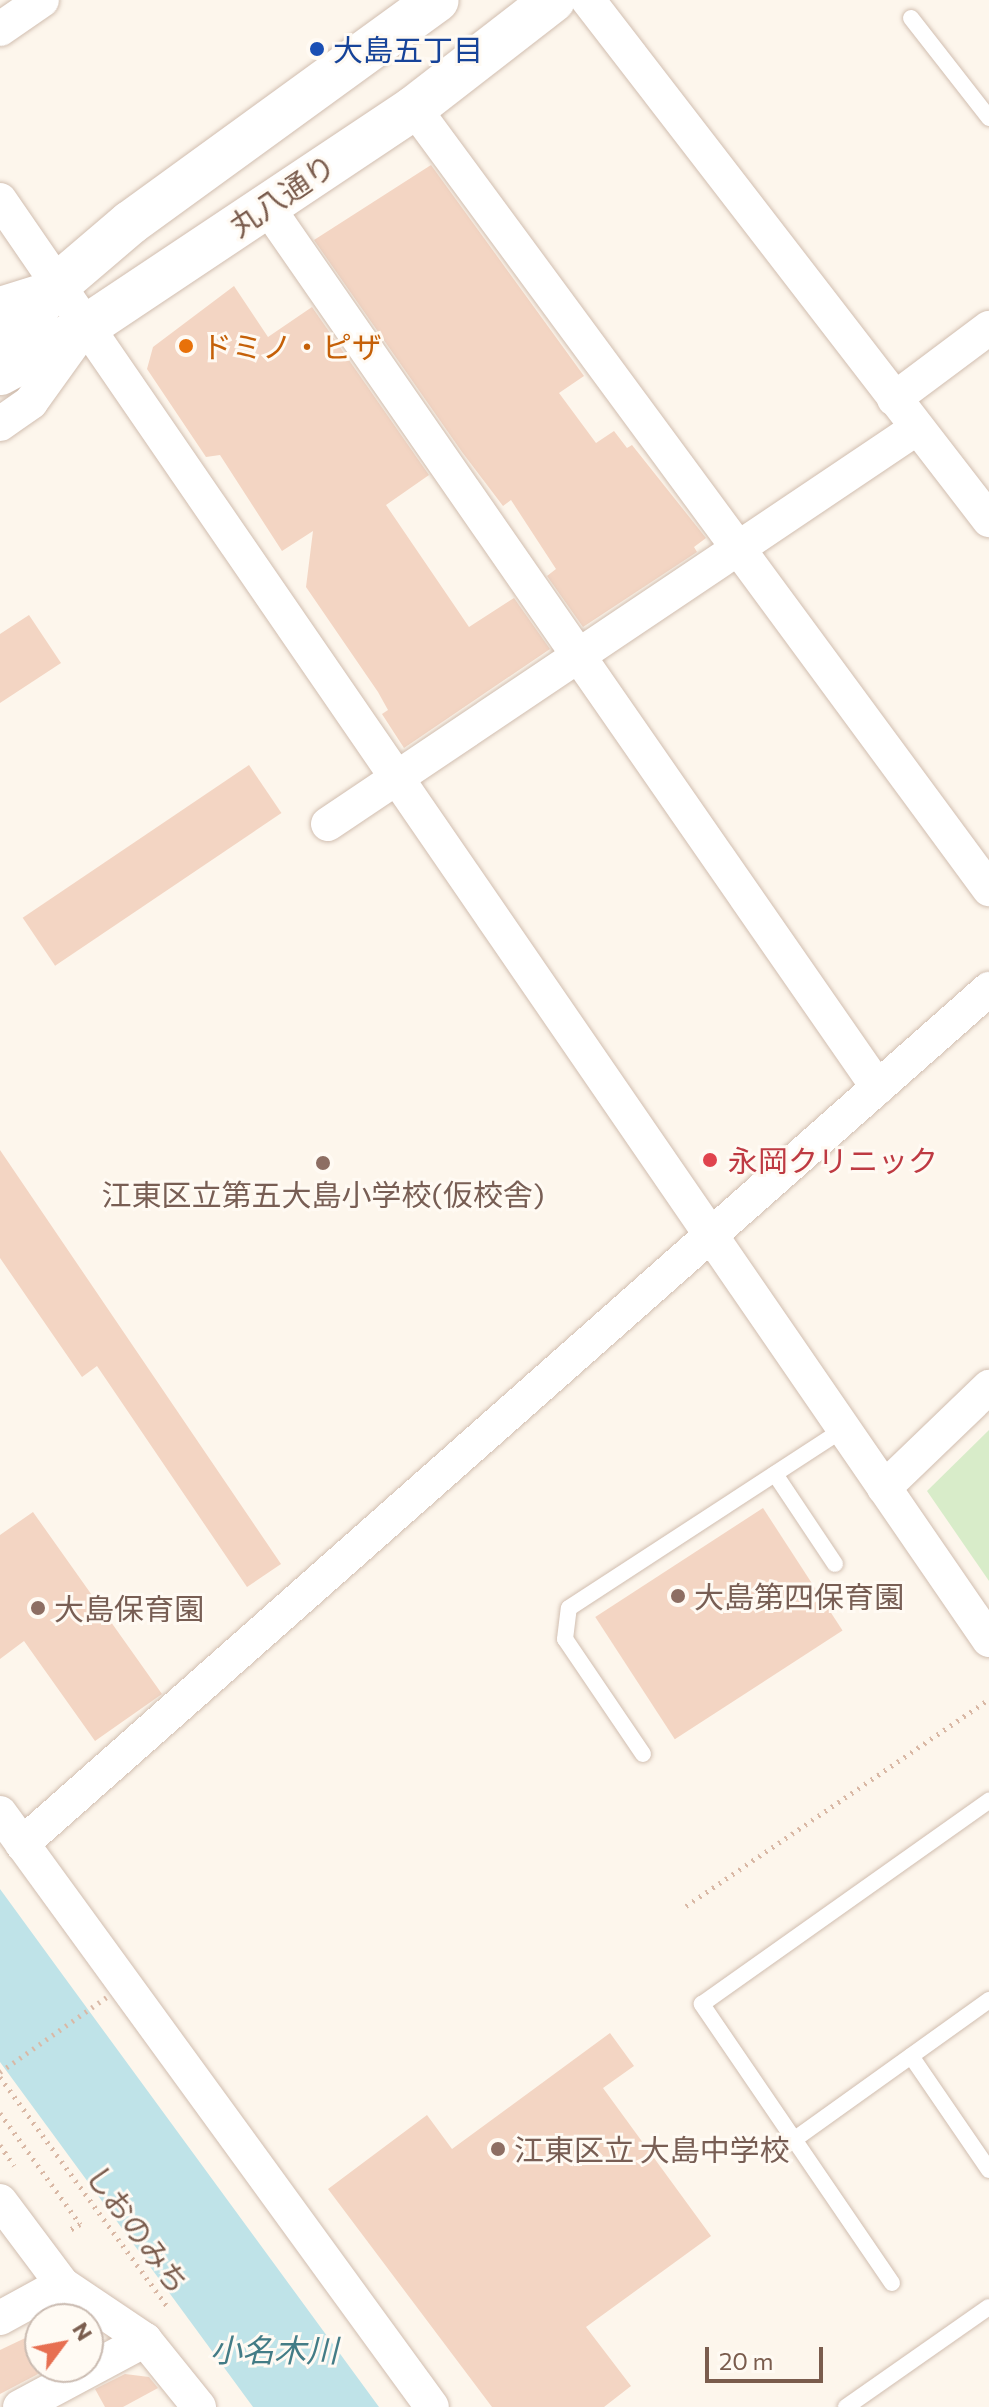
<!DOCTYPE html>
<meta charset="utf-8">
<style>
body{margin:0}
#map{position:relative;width:989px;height:2407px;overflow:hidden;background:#fdf6ec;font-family:Commissioner,"Noto Sans JP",sans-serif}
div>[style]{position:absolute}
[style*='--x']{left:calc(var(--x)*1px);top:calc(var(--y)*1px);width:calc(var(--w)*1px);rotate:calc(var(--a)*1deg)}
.green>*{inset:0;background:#d8ecc9}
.water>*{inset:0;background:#bfe3e8}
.building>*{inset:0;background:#f3d5c3;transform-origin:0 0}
.path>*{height:5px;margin-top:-2.5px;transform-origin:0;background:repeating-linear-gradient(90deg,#d9b8a5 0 2px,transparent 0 8px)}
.roads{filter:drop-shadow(0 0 2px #d1beb0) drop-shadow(0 0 2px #d1beb0)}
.service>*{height:16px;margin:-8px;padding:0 8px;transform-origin:8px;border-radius:8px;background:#fff}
.minor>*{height:34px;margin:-17px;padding:0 17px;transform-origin:17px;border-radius:17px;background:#fff}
.secondary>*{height:44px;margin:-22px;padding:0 22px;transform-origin:22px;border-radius:22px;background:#fff}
.path-bridge>*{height:5px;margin-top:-2.5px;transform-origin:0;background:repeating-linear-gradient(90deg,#d9b8a5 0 2px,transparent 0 8px)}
.dots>*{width:22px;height:22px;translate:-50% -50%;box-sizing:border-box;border:4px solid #fffaf3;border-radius:50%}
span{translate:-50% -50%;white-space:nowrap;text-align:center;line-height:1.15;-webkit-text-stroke:6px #fffaf3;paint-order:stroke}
.transit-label{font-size:30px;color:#164399}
.left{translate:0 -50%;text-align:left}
.street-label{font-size:30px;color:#7a5c4d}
.food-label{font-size:30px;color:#c56008}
.health-label{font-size:30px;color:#be3a42}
.education-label{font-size:30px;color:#785e54}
.water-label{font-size:32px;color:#437c86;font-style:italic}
.north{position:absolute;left:24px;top:2303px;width:80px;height:80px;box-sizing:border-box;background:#fffaf3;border:2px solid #cabbb1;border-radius:50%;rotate:58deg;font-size:22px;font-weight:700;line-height:32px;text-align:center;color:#7a5c4d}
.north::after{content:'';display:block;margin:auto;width:28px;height:36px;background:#e76f51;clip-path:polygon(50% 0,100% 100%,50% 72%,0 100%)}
.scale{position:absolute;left:705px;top:2347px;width:118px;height:36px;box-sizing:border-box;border:4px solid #7a5c4d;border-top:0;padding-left:10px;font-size:24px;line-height:28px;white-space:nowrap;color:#7a5c4d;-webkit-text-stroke:6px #fffaf3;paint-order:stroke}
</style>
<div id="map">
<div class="green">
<div style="clip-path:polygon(989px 1430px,989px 1581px,927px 1491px)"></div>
</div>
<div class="water">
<div style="clip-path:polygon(0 1889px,62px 1974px,379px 2407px,253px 2407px,0 2062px)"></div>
</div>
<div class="building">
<div style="clip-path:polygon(431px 165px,584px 376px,559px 393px,596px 443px,614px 431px,627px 448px,632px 445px,706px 538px,694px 547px,697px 552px,583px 627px,547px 576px,556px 569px,511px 500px,503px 506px,462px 452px,314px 240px)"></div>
<div style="clip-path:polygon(234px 286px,268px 337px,312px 307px,429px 475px,386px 505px,469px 627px,514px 598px,550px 649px,404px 748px,382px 714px,388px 710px,378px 692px,306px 587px,313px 531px,282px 551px,220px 455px,206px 457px,147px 369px,153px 347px)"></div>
<div style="clip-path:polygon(29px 615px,61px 663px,0 703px,0 634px)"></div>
<div style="left:249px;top:765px;width:58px;height:273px;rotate:56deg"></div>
<div style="clip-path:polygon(0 1150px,281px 1564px,247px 1587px,97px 1366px,82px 1377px,0 1258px)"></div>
<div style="left:763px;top:1508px;width:146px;height:200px;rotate:57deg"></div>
<div style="clip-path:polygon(33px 1512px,162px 1694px,95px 1741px,24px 1641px,0 1659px,0 1535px)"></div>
<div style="clip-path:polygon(610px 2033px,634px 2066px,603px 2088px,711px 2236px,586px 2327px,631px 2386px,604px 2407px,492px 2407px,328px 2189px,427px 2115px,452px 2149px)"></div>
<div style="clip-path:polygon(40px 2331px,40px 2373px,0 2394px,0 2350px)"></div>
<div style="clip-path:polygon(125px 2374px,149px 2377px,158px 2388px,123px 2407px,105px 2407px,95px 2389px)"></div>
</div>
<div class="path">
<div style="--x:686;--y:1906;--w:367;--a:-34.3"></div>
<div style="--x:0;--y:2077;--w:287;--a:53.9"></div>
<div style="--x:0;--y:2113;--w:137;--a:54.2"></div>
<div style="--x:80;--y:2224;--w:14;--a:150"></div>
<div style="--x:0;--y:2145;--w:25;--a:56"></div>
</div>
<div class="roads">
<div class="service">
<div style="--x:911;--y:18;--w:127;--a:52"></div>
<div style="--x:775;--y:1474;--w:108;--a:56.3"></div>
<div style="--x:643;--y:1754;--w:139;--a:-124.1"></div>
<div style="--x:565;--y:1639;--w:31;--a:-83"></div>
<div style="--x:569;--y:1608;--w:328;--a:-33.1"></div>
<div style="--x:911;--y:2056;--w:138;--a:55.6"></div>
<div style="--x:795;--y:2139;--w:239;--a:-35.6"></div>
<div style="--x:892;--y:2283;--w:338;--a:-124.3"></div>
<div style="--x:702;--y:2004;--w:352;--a:-35.3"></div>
<div style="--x:846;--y:2407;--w:174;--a:-35"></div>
</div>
<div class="minor">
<div style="--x:588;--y:0;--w:657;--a:52.36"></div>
<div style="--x:0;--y:29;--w:51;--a:-34.6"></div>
<div style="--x:414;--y:108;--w:970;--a:53.64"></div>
<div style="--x:0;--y:200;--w:1747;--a:55.52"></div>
<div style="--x:266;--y:205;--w:1074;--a:55.27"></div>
<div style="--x:0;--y:304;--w:58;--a:-17.2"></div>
<div style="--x:894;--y:399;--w:119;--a:-36.8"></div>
<div style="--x:0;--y:424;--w:38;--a:-35"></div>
<div style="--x:31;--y:402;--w:87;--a:-54.3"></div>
<div style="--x:328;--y:824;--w:710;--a:-33.91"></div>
<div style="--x:884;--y:1488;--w:146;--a:-43.9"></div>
<div style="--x:0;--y:1813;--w:734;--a:53.97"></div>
<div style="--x:22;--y:1844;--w:1291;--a:-41.48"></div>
<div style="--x:0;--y:2201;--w:104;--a:53.2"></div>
<div style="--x:62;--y:2284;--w:100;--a:34"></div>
<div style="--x:145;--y:2340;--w:86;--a:51.1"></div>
<div style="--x:0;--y:2318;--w:71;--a:-28.7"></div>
<div style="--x:20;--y:2407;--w:142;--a:-28.2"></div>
</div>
<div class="secondary">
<div style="--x:0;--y:349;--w:83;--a:-48.4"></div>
<div style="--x:55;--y:287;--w:99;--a:-40.5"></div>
<div style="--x:130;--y:223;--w:379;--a:-36"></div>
<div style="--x:0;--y:373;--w:95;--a:-28.2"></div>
<div style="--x:84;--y:328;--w:397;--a:-33.7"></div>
<div style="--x:414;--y:108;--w:176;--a:-37.8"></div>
</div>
</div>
<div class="path-bridge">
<div style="--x:0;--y:2072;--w:132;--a:-35.1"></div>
</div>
<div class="dots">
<div style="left:317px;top:49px;background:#1a4fb4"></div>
<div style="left:186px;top:346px;background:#e8710a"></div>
<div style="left:710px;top:1160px;background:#e0444e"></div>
<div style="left:323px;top:1163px;background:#8d6e63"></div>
<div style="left:678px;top:1596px;background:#8d6e63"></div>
<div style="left:38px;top:1608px;background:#8d6e63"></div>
<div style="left:498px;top:2149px;background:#8d6e63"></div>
</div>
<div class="transit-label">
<span class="left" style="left:333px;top:49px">大島五丁目</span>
</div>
<div class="street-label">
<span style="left:282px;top:195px;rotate:-34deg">丸八通り</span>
<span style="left:138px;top:2229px;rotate:54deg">しおのみち</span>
</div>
<div class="food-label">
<span class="left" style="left:202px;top:346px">ドミノ・ピザ</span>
</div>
<div class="health-label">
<span class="left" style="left:728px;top:1160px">永岡クリニック</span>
</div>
<div class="education-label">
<span style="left:323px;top:1194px">江東区立第五大島小学校(仮校舎)</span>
<span class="left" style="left:694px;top:1596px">大島第四保育園</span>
<span class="left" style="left:54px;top:1608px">大島保育園</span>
<span class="left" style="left:514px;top:2149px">江東区立 大島中学校</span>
</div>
<div class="water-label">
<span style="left:274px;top:2349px">小名木川</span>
</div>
<div class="north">N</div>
<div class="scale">20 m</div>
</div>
